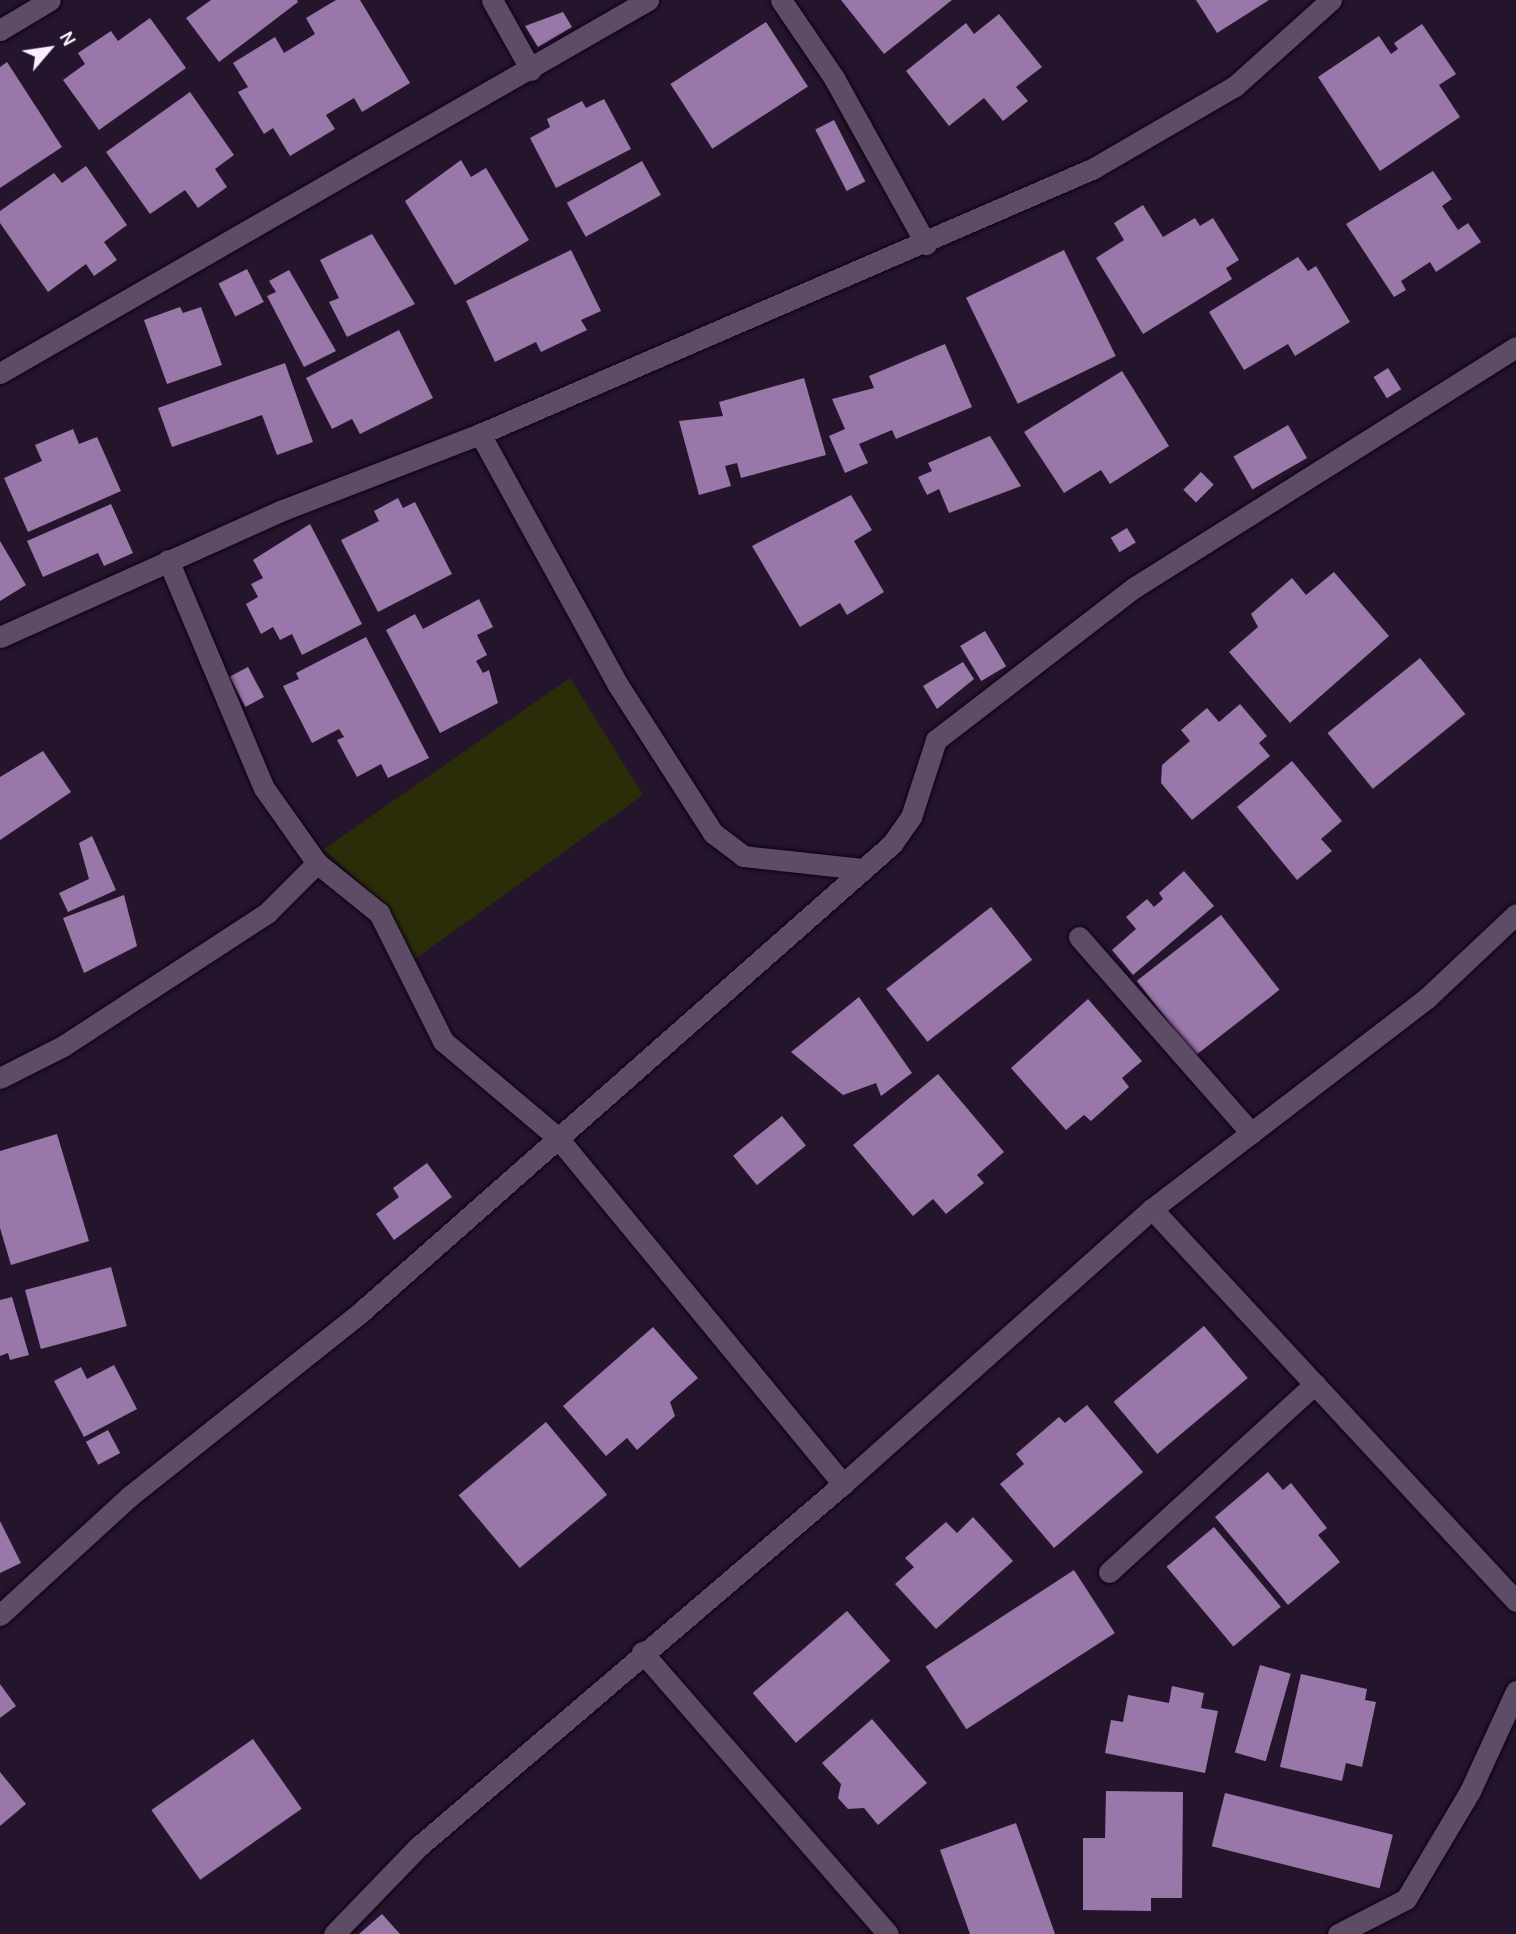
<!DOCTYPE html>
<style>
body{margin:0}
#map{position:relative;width:1516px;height:1934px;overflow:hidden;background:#25152c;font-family:Karla,sans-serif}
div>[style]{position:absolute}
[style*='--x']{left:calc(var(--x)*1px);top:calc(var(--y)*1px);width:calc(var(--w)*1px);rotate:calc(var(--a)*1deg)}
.green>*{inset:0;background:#2b2d09}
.building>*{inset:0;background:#9977a9;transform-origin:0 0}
.roads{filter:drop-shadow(0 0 2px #0e0214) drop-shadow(0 0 2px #0e0214)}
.minor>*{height:21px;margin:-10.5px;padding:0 10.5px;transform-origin:10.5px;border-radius:10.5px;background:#5e4c67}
span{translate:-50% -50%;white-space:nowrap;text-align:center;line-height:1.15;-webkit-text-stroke:5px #25152c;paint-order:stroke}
.north{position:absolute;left:14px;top:14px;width:70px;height:70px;-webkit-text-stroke:5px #25152c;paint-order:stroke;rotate:61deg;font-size:19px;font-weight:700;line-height:28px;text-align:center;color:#f9f0fd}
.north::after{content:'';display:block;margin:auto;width:24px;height:32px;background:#f9f0fd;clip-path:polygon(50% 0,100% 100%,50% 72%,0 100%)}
</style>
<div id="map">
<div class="green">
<div style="clip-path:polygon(570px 678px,643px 795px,415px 959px,387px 908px,324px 849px)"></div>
</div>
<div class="building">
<div style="clip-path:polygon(211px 0,297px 0,298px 2px,219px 62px,186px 18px)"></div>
<div style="clip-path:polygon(336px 0,360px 0,410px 83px,362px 112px,354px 98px,326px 115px,335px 129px,290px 156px,273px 128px,264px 134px,238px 92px,248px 87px,233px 63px,275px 37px,284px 53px,315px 34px,306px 18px)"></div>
<div style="clip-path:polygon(841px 0,952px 0,884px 54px)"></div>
<div style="clip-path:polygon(1196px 0,1269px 0,1217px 33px)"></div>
<div style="clip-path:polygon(563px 12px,572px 27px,538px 47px,525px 26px)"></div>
<div style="clip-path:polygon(999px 14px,1042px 67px,1016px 87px,1028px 101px,1003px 121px,984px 98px,949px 126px,906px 71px,966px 23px,974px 34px)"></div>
<div style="clip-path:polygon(150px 18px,186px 68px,99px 130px,63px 80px,85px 64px,78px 53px,111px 31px,118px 41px)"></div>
<div style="left:766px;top:22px;width:77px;height:114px;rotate:57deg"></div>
<div style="clip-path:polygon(1422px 24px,1456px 74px,1439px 85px,1460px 117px,1380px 171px,1318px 77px,1379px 36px,1391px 54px,1398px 49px,1394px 43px)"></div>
<div style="clip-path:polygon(7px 62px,62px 147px,0 188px,0 67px)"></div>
<div style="clip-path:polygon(190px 92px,234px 155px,215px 169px,227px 187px,198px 208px,185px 190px,150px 214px,106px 152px)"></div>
<div style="clip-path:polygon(604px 99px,631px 149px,556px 188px,530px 138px,550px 127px,547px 119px,582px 101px,586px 108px)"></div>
<div style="left:834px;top:120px;width:69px;height:21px;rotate:63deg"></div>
<div style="clip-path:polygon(461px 160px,471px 177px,486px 168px,529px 240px,455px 285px,405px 201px)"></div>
<div style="left:642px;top:161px;width:39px;height:86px;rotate:61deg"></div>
<div style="clip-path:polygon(86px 166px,127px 225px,104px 242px,117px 260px,94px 276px,86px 264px,48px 292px,0 223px,0 211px,54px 173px,62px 183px)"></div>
<div style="clip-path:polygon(1433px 171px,1452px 199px,1442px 206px,1458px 230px,1468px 223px,1481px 242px,1436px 272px,1430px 262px,1401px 281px,1406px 290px,1394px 297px,1346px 224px)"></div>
<div style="clip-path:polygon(1143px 205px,1163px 237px,1195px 218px,1200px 226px,1213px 218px,1239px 260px,1226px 268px,1232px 279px,1143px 334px,1096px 258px,1124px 240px,1114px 223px)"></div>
<div style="clip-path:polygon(372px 234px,415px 304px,347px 337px,329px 302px,339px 298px,320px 260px)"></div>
<div style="clip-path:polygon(571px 250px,601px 311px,581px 320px,587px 330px,541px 352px,536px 342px,495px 362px,466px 301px)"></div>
<div style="left:1064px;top:250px;width:118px;height:109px;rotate:64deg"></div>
<div style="clip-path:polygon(1298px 257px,1308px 271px,1316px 266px,1350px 322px,1295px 356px,1288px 344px,1244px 370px,1209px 312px)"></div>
<div style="left:247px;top:269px;width:37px;height:32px;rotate:63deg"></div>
<div style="clip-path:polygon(289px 270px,336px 351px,304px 367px,267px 296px,276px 292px,269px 281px)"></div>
<div style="clip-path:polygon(180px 307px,183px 313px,201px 307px,222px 365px,167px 384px,144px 320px)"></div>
<div style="clip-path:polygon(399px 330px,433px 398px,360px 434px,352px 419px,332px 429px,306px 378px)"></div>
<div style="clip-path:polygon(945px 344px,972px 407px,896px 439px,892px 430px,859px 444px,868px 463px,845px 473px,829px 436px,845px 429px,832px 399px,874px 388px,869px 376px)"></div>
<div style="clip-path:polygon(285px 363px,313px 442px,277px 455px,262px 415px,172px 447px,158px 408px)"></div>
<div style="left:1388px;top:368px;width:25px;height:17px;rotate:58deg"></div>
<div style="clip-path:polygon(1122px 371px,1169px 446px,1110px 484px,1101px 470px,1064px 493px,1024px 432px)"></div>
<div style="clip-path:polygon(804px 378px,826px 455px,741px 478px,737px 463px,725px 466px,731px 486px,699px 495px,679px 421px,723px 416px,719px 402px)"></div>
<div style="left:1288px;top:425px;width:38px;height:63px;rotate:60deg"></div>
<div style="clip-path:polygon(73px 429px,79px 444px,97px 437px,121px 491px,28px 532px,4px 478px,42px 461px,35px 445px)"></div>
<div style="clip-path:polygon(990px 436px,1021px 486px,949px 513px,939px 489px,927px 495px,918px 477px,932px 471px,928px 463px)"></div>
<div style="left:1201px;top:472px;width:18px;height:25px;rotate:45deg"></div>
<div style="clip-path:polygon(851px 495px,872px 530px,854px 541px,884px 592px,847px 615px,840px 603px,800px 627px,752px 546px)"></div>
<div style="clip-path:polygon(398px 498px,403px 508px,415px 502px,452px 574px,378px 612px,341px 540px,379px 521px,374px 511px)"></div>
<div style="clip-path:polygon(111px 504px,133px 553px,104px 566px,98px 553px,43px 577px,27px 541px)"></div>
<div style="clip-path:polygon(310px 524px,362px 624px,302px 655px,292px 634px,280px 640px,273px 627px,261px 634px,246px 604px,258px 597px,251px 584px,263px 578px,253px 560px)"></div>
<div style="left:1127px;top:528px;width:17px;height:19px;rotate:59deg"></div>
<div style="clip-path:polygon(0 541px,26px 585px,0 601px)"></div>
<div style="clip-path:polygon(1334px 572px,1389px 636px,1290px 723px,1229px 652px,1258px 627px,1251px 614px,1292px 578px,1306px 595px)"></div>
<div style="clip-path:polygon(479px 599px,493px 627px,477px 635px,487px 655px,476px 661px,483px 673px,489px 670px,498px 703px,440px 733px,386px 630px,415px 614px,423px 629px)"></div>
<div style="left:985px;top:631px;width:41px;height:29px;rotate:59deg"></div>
<div style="clip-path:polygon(366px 637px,429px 758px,388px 778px,381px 764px,357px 777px,337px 740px,344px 737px,339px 729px,312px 743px,283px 686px,299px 679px,296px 673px)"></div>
<div style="left:1420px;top:658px;width:72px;height:119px;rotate:51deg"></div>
<div style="clip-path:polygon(963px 662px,974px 679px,937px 709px,923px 686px)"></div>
<div style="left:248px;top:667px;width:34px;height:21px;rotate:62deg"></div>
<div style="clip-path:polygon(1240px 704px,1267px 736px,1259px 743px,1270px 756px,1192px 820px,1161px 783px,1162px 765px,1190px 741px,1181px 730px,1207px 708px,1219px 722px)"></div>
<div style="clip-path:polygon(43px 751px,71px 792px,0 840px,0 777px)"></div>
<div style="clip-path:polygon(1292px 761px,1342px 821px,1321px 839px,1332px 851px,1297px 880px,1237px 807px)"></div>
<div style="clip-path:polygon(92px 836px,116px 890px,68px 912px,59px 893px,89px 879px,79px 843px)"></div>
<div style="clip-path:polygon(1184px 871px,1214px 906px,1133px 975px,1112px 950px,1136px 929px,1126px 917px,1147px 899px,1154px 907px,1163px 899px,1159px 893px)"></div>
<div style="clip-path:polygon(124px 895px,137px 946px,84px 973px,63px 918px)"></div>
<div style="left:991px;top:907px;width:67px;height:133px;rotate:52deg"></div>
<div style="left:1221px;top:915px;width:95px;height:107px;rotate:52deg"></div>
<div style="clip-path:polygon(859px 997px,912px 1073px,881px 1096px,876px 1083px,843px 1095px,791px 1052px)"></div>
<div style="clip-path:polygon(1088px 999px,1142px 1061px,1122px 1078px,1129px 1087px,1091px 1121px,1084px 1115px,1066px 1130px,1011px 1068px)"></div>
<div style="clip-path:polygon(938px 1074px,1004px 1152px,977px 1175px,984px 1183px,946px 1214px,933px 1199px,913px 1216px,853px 1145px)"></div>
<div style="left:782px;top:1116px;width:38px;height:63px;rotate:51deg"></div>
<div style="clip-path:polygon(57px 1134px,89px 1241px,11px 1265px,0 1228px,0 1151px)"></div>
<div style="clip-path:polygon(427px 1163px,452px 1197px,394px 1240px,376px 1214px,399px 1197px,393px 1188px)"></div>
<div style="left:111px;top:1267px;width:61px;height:89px;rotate:75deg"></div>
<div style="clip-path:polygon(12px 1297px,29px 1355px,10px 1360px,8px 1353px,0 1356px,0 1300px)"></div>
<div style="left:1204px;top:1326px;width:68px;height:118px;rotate:50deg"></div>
<div style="clip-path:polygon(653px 1327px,698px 1378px,670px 1402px,675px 1416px,637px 1450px,627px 1438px,606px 1456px,563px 1406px)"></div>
<div style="clip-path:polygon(114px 1365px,137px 1409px,84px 1437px,54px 1381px,81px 1367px,87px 1379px)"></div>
<div style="clip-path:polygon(1087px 1405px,1143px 1472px,1054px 1548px,1000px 1484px,1024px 1464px,1016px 1454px,1059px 1417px,1065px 1423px)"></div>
<div style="left:546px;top:1422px;width:95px;height:114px;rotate:50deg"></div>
<div style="left:108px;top:1430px;width:26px;height:25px;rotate:62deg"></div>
<div style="clip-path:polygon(1268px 1472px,1283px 1490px,1291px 1483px,1327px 1528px,1318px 1535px,1340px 1562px,1288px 1605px,1215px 1517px)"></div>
<div style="clip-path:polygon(973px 1517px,1013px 1561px,936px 1629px,895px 1584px,914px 1567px,905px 1558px,946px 1522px,957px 1533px)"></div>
<div style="clip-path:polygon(0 1521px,21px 1563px,0 1573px)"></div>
<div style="left:1214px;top:1527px;width:104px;height:62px;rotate:50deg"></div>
<div style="left:1074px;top:1570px;width:75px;height:177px;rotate:57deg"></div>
<div style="left:847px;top:1611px;width:66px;height:125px;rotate:49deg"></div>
<div style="left:1260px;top:1665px;width:32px;height:91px;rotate:16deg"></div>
<div style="clip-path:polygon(1301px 1674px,1367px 1689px,1365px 1700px,1376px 1702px,1362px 1767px,1346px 1763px,1342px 1781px,1280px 1767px)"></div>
<div style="clip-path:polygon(0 1684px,16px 1706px,0 1718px)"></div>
<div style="clip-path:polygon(1172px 1686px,1204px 1693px,1201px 1708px,1218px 1711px,1205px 1773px,1105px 1753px,1111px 1720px,1123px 1722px,1128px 1695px,1169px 1703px)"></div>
<div style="clip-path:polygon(872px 1719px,927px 1783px,878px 1825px,864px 1808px,848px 1809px,838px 1798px,841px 1784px,822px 1763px)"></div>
<div style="left:253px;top:1739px;width:85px;height:124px;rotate:55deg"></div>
<div style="clip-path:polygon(0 1772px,26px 1804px,0 1826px)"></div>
<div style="clip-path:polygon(1106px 1791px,1183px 1792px,1182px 1898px,1151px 1898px,1151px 1911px,1083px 1910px,1083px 1838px,1105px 1838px)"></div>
<div style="left:1225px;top:1793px;width:173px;height:55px;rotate:14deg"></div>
<div style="clip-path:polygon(1016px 1823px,1055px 1934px,970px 1934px,940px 1850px)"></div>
<div style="clip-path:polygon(382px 1914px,400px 1934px,359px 1934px)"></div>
</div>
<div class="roads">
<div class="minor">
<div style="--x:492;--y:0;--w:80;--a:60.9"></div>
<div style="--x:781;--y:0;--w:94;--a:55.8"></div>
<div style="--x:834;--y:78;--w:190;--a:61"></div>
<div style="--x:0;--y:30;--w:58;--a:-31"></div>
<div style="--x:0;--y:373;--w:748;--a:-29.93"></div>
<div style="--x:480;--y:434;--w:286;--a:61.2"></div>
<div style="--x:618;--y:685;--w:176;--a:57.3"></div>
<div style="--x:713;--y:833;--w:38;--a:37"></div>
<div style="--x:743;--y:856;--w:121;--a:6.2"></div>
<div style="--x:168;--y:560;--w:247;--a:67.2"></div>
<div style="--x:264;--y:788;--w:92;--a:54.8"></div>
<div style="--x:317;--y:863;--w:80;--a:38.9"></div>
<div style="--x:379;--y:913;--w:143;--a:63.4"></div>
<div style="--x:443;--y:1041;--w:149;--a:40.1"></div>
<div style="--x:557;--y:1137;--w:450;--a:50.5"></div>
<div style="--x:0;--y:637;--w:310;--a:-24.2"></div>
<div style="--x:283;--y:510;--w:211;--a:-21.1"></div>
<div style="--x:480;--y:434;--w:669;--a:-23.42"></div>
<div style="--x:1094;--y:168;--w:163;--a:-30.2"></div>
<div style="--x:1235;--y:86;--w:129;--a:-41.9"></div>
<div style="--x:1079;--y:937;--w:261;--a:48.7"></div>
<div style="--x:0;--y:1078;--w:71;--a:-26.9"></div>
<div style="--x:63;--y:1046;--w:244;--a:-33.1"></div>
<div style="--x:267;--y:913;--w:71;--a:-45"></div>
<div style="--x:1152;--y:1209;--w:535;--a:47.12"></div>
<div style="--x:1109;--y:1572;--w:279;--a:-42.4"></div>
<div style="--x:0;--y:1615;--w:176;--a:-42.5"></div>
<div style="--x:130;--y:1496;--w:295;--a:-38.5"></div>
<div style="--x:361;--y:1312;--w:708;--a:-41.39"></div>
<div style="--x:892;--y:844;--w:33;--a:-55"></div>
<div style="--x:911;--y:817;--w:81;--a:-72"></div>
<div style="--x:936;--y:740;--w:251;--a:-37.6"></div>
<div style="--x:1135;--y:587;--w:450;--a:-32.2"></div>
<div style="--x:642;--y:1652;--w:374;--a:48.9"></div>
<div style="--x:334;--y:1934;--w:121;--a:-46"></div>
<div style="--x:418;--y:1847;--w:559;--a:-40.5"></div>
<div style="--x:843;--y:1484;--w:414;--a:-41.7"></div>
<div style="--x:1152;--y:1209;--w:347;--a:-37.5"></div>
<div style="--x:1427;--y:998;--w:122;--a:-43.3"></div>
<div style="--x:1338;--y:1934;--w:76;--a:-27.2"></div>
<div style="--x:1406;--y:1899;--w:126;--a:-59.3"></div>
<div style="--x:1470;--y:1791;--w:110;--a:-65.3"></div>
</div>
</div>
<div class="north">N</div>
</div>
